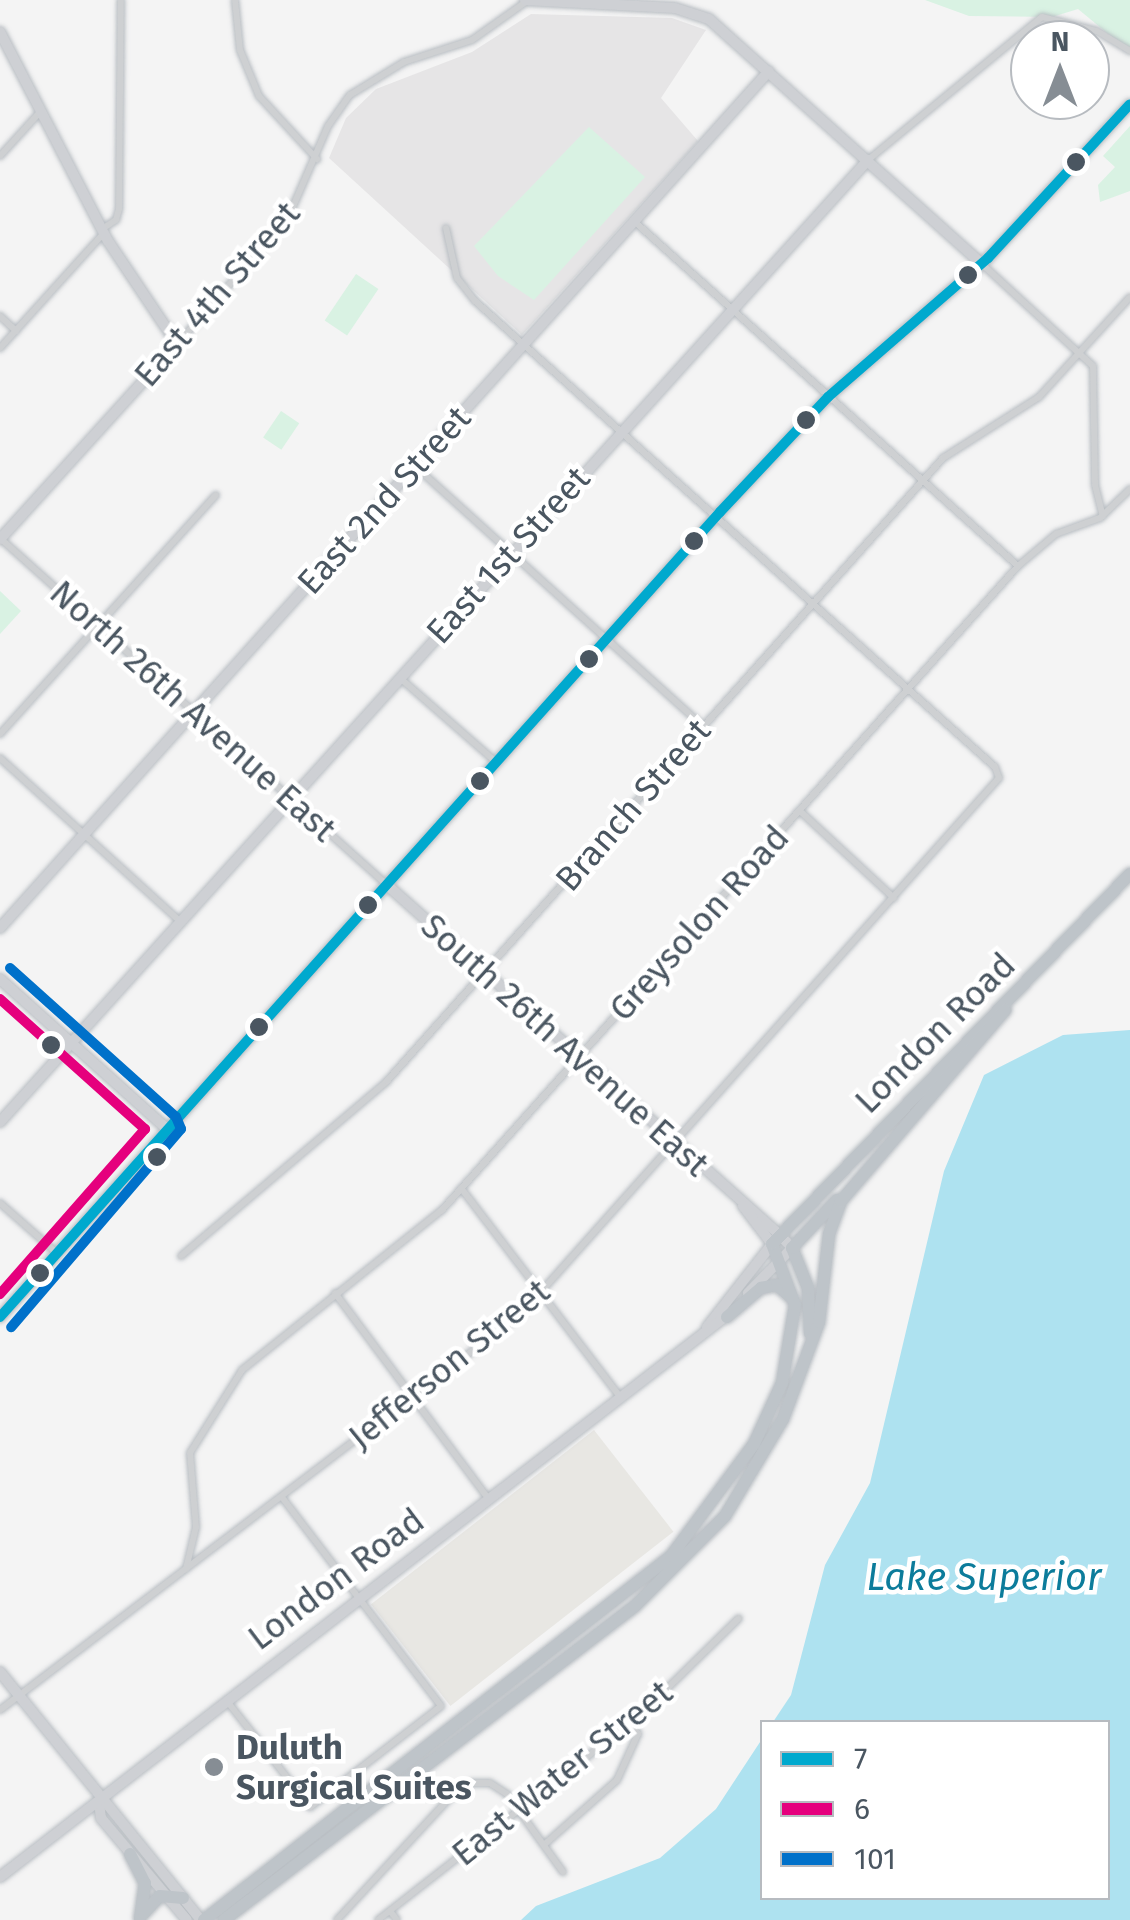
<!DOCTYPE html>
<style>
body{margin:0}
#map{position:relative;width:1130px;height:1920px;overflow:hidden;background:#f4f4f4;font-family:"Fira Sans",sans-serif}
div>[style]{position:absolute}
[style*='--x']{left:calc(var(--x)*1px);top:calc(var(--y)*1px);width:calc(var(--w)*1px);rotate:calc(var(--a)*1deg)}
.commercial>*{inset:0;background:#e8e7e3;transform-origin:0 0}
.education>*{inset:0;background:#e6e5e6}
.green>*{inset:0;background:#d9f2e3;transform-origin:0 0}
.water>*{inset:0;background:#aee2f0}
.roads{filter:drop-shadow(0 0 2px #b9bec3) drop-shadow(0 0 2px #b9bec3)}
.street>*{height:6px;margin:-3px;padding:0 3px;transform-origin:3px;border-radius:3px;background:#ced0d2}
.secondary>*{height:10px;margin:-5px;padding:0 5px;transform-origin:5px;border-radius:5px;background:#ced0d4}
.highway>*{height:12px;margin:-6px;padding:0 6px;transform-origin:6px;border-radius:6px;background:#bec4c9}
.bus-1>*{height:10px;margin:-5px;padding:0 5px;transform-origin:5px;border-radius:5px;background:#00a9ce}
.bus-2>*{height:10px;margin:-5px;padding:0 5px;transform-origin:5px;border-radius:5px;background:#e5007d}
.bus-3>*{height:10px;margin:-5px;padding:0 5px;transform-origin:5px;border-radius:5px;background:#0071ca}
.dots>*{width:28px;height:28px;translate:-50% -50%;box-sizing:border-box;border:5px solid #fff;border-radius:50%}
span{translate:-50% -50%;white-space:nowrap;text-align:center;line-height:1.15;-webkit-text-stroke:9px #fff;paint-order:stroke}
.street-label{font-size:35px;color:#4a5661}
.poi-label{font-size:35px;color:#4a5661;font-weight:700}
.left{translate:0 -50%;text-align:left}
.water-label{font-size:38px;color:#0c7c9b;font-style:italic}
.legend{position:absolute;left:760px;top:1720px;width:350px;height:180px;box-sizing:border-box;background:#fff;border:2px solid #b7bbc0;margin:0;padding:12px 18px;list-style:none;font-size:30px;color:#4a5661}
.legend li{display:flex;align-items:center;gap:20px;height:50px}
.legend b{width:50px;border:2px solid #b7bbc0}
.north{position:absolute;left:1010px;top:20px;width:100px;height:100px;box-sizing:border-box;background:#fff;border:2px solid #b7bbc0;border-radius:50%;rotate:0deg;font-size:28px;font-weight:700;line-height:40px;text-align:center;color:#4a5661}
.north::after{content:'';display:block;margin:auto;width:35px;height:45px;background:#868d94;clip-path:polygon(50% 0,100% 100%,50% 72%,0 100%)}
</style>
<div id="map">
<div class="commercial">
<div style="left:594px;top:1430px;width:129px;height:283px;rotate:52deg"></div>
</div>
<div class="education">
<div style="clip-path:polygon(531px 14px,672px 18px,706px 30px,661px 98px,698px 141px,522px 335px,329px 158px,346px 118px,376px 89px,472px 52px)"></div>
</div>
<div class="green">
<div style="clip-path:polygon(925px 0,1130px 0,1130px 52px,1078px 9px,1052px 17px,969px 16px)"></div>
<div style="clip-path:polygon(1130px 126px,1130px 191px,1100px 202px,1098px 185px,1115px 167px,1103px 156px)"></div>
<div style="clip-path:polygon(589px 127px,645px 177px,534px 300px,498px 276px,474px 246px)"></div>
<div style="left:356px;top:274px;width:27px;height:56px;rotate:34deg"></div>
<div style="left:281px;top:411px;width:22px;height:32px;rotate:34deg"></div>
<div style="clip-path:polygon(0 591px,21px 611px,0 634px)"></div>
</div>
<div class="water">
<div style="clip-path:polygon(1130px 1030px,1130px 1920px,521px 1920px,536px 1906px,660px 1858px,716px 1809px,762px 1739px,762px 1898px,1108px 1898px,1108px 1722px,773px 1722px,791px 1695px,825px 1565px,870px 1483px,944px 1171px,984px 1075px,1063px 1035px)"></div>
</div>
<div class="roads">
<div class="street">
<div style="--x:235;--y:0;--w:50;--a:84.3"></div>
<div style="--x:240;--y:50;--w:50;--a:67.6"></div>
<div style="--x:259;--y:96;--w:86;--a:47.4"></div>
<div style="--x:0;--y:156;--w:61;--a:-47.7"></div>
<div style="--x:868;--y:160;--w:225;--a:-39.4"></div>
<div style="--x:1042;--y:17;--w:57;--a:14.3"></div>
<div style="--x:1097;--y:31;--w:39;--a:31"></div>
<div style="--x:635;--y:222;--w:515;--a:41.93"></div>
<div style="--x:102;--y:229;--w:17;--a:-33"></div>
<div style="--x:116;--y:220;--w:11;--a:-75"></div>
<div style="--x:119;--y:209;--w:209;--a:-89.5"></div>
<div style="--x:982;--y:264;--w:151;--a:42.6"></div>
<div style="--x:1093;--y:366;--w:119;--a:89"></div>
<div style="--x:1095;--y:485;--w:32;--a:76"></div>
<div style="--x:0;--y:316;--w:22;--a:43"></div>
<div style="--x:177;--y:344;--w:168;--a:-48.6"></div>
<div style="--x:288;--y:218;--w:100;--a:-66.5"></div>
<div style="--x:328;--y:126;--w:38;--a:-55"></div>
<div style="--x:350;--y:95;--w:63;--a:-31.4"></div>
<div style="--x:404;--y:62;--w:71;--a:-17.9"></div>
<div style="--x:472;--y:40;--w:67;--a:-35.3"></div>
<div style="--x:0;--y:348;--w:154;--a:-47.9"></div>
<div style="--x:415;--y:466;--w:387;--a:42.1"></div>
<div style="--x:1;--y:539;--w:517;--a:41.86"></div>
<div style="--x:400;--y:678;--w:128;--a:41.2"></div>
<div style="--x:0;--y:734;--w:322;--a:-47.9"></div>
<div style="--x:0;--y:758;--w:243;--a:42.2"></div>
<div style="--x:800;--y:811;--w:128;--a:42.8"></div>
<div style="--x:461;--y:1188;--w:264;--a:52.7"></div>
<div style="--x:0;--y:1203;--w:76;--a:41.3"></div>
<div style="--x:181;--y:1256;--w:270;--a:-40.3"></div>
<div style="--x:387;--y:1081;--w:835;--a:-48.25"></div>
<div style="--x:943;--y:458;--w:114;--a:-32.4"></div>
<div style="--x:1039;--y:397;--w:135;--a:-47.7"></div>
<div style="--x:335;--y:1293;--w:259;--a:53.3"></div>
<div style="--x:186;--y:1569;--w:43;--a:-76.6"></div>
<div style="--x:196;--y:1527;--w:74;--a:-94.6"></div>
<div style="--x:190;--y:1453;--w:98;--a:-57.9"></div>
<div style="--x:242;--y:1370;--w:256;--a:-38.7"></div>
<div style="--x:442;--y:1210;--w:864;--a:-48.19"></div>
<div style="--x:1018;--y:566;--w:50;--a:-40.1"></div>
<div style="--x:1056;--y:534;--w:47;--a:-20"></div>
<div style="--x:1100;--y:518;--w:42;--a:-44"></div>
<div style="--x:227;--y:1701;--w:135;--a:51.9"></div>
<div style="--x:310;--y:1807;--w:165;--a:-37.6"></div>
<div style="--x:441;--y:1706;--w:263;--a:-127.3"></div>
<div style="--x:0;--y:1710;--w:656;--a:-37.25"></div>
<div style="--x:522;--y:1313;--w:717;--a:-48.28"></div>
<div style="--x:999;--y:778;--w:12;--a:-110"></div>
<div style="--x:995;--y:767;--w:698;--a:-138.13"></div>
<div style="--x:475;--y:301;--w:29;--a:-128"></div>
<div style="--x:457;--y:278;--w:51;--a:-102.4"></div>
<div style="--x:545;--y:1844;--w:96;--a:-41.6"></div>
<div style="--x:617;--y:1780;--w:51;--a:-65.5"></div>
<div style="--x:638;--y:1734;--w:13;--a:-122"></div>
<div style="--x:390;--y:1911;--w:11;--a:52"></div>
<div style="--x:337;--y:1920;--w:174;--a:-47.3"></div>
<div style="--x:455;--y:1792;--w:18;--a:-29"></div>
<div style="--x:471;--y:1783;--w:19;--a:0"></div>
<div style="--x:490;--y:1783;--w:20;--a:33"></div>
<div style="--x:507;--y:1794;--w:96;--a:54.3"></div>
<div style="--x:378;--y:1920;--w:330;--a:-38"></div>
<div style="--x:638;--y:1717;--w:141;--a:-44.4"></div>
</div>
<div class="secondary">
<div style="--x:525;--y:0;--w:150;--a:3.1"></div>
<div style="--x:675;--y:8;--w:36;--a:18"></div>
<div style="--x:709;--y:19;--w:367;--a:41.9"></div>
<div style="--x:0;--y:32;--w:235;--a:62.7"></div>
<div style="--x:108;--y:241;--w:124;--a:56.2"></div>
<div style="--x:177;--y:344;--w:263;--a:132.2"></div>
<div style="--x:386;--y:884;--w:528;--a:41.7"></div>
<div style="--x:780;--y:1235;--w:18;--a:47"></div>
<div style="--x:792;--y:1248;--w:63;--a:134.4"></div>
<div style="--x:0;--y:928;--w:1151;--a:-48.1"></div>
<div style="--x:0;--y:979;--w:223;--a:41.9"></div>
<div style="--x:0;--y:1122;--w:1296;--a:-47.94"></div>
<div style="--x:0;--y:1317;--w:1080;--a:-48.19"></div>
<div style="--x:720;--y:512;--w:158;--a:-46.8"></div>
<div style="--x:828;--y:397;--w:212;--a:-41"></div>
<div style="--x:988;--y:258;--w:209;--a:-47.3"></div>
<div style="--x:707;--y:1327;--w:105;--a:-51.9"></div>
<div style="--x:772;--y:1244;--w:48;--a:-127.3"></div>
<div style="--x:0;--y:1672;--w:319;--a:51"></div>
<div style="--x:99;--y:1802;--w:16;--a:83"></div>
<div style="--x:101;--y:1818;--w:133;--a:49.9"></div>
<div style="--x:0;--y:1877;--w:922;--a:-37.69"></div>
</div>
<div class="highway">
<div style="--x:727;--y:1317;--w:45;--a:-40.5"></div>
<div style="--x:761;--y:1288;--w:16;--a:-11"></div>
<div style="--x:777;--y:1285;--w:20;--a:41"></div>
<div style="--x:810;--y:1333;--w:45;--a:-92.5"></div>
<div style="--x:808;--y:1288;--w:43;--a:-111.8"></div>
<div style="--x:792;--y:1248;--w:66;--a:-46.8"></div>
<div style="--x:130;--y:1854;--w:33;--a:63"></div>
<div style="--x:145;--y:1883;--w:36;--a:98"></div>
<div style="--x:144;--y:1913;--w:23;--a:-47"></div>
<div style="--x:160;--y:1896;--w:23;--a:5"></div>
<div style="--x:204;--y:1920;--w:592;--a:-37.93"></div>
<div style="--x:671;--y:1556;--w:139;--a:-53.5"></div>
<div style="--x:754;--y:1444;--w:67;--a:-65.3"></div>
<div style="--x:782;--y:1383;--w:79;--a:-80.5"></div>
<div style="--x:795;--y:1305;--w:65;--a:-110.7"></div>
<div style="--x:772;--y:1244;--w:515;--a:-45.94"></div>
<div style="--x:224;--y:1920;--w:517;--a:-37.38"></div>
<div style="--x:635;--y:1606;--w:127;--a:-45"></div>
<div style="--x:725;--y:1516;--w:113;--a:-59.1"></div>
<div style="--x:783;--y:1419;--w:103;--a:-69.6"></div>
<div style="--x:819;--y:1322;--w:89;--a:-83.5"></div>
<div style="--x:829;--y:1234;--w:35;--a:-70"></div>
<div style="--x:841;--y:1201;--w:252;--a:-49.3"></div>
</div>
</div>
<div class="bus-1">
<div style="--x:0;--y:1317;--w:1080;--a:-48.19"></div>
<div style="--x:720;--y:512;--w:158;--a:-46.8"></div>
<div style="--x:828;--y:397;--w:212;--a:-41"></div>
<div style="--x:988;--y:258;--w:209;--a:-47.3"></div>
</div>
<div class="bus-2">
<div style="--x:0;--y:999;--w:195;--a:41.9"></div>
<div style="--x:145;--y:1129;--w:220;--a:131.3"></div>
</div>
<div class="bus-3">
<div style="--x:10;--y:968;--w:223;--a:41.9"></div>
<div style="--x:176;--y:1117;--w:13;--a:67"></div>
<div style="--x:181;--y:1129;--w:261;--a:130.6"></div>
</div>
<div class="dots">
<div style="left:1076px;top:162px;background:#4a5661"></div>
<div style="left:968px;top:275px;background:#4a5661"></div>
<div style="left:806px;top:420px;background:#4a5661"></div>
<div style="left:694px;top:541px;background:#4a5661"></div>
<div style="left:589px;top:659px;background:#4a5661"></div>
<div style="left:480px;top:781px;background:#4a5661"></div>
<div style="left:368px;top:905px;background:#4a5661"></div>
<div style="left:259px;top:1027px;background:#4a5661"></div>
<div style="left:51px;top:1045px;background:#4a5661"></div>
<div style="left:157px;top:1157px;background:#4a5661"></div>
<div style="left:40px;top:1273px;background:#4a5661"></div>
<div style="left:214px;top:1767px;background:#868d94"></div>
</div>
<div class="street-label">
<span style="left:217px;top:294px;rotate:-49deg">East 4th Street</span>
<span style="left:384px;top:500px;rotate:-48deg">East 2nd Street</span>
<span style="left:508px;top:555px;rotate:-48deg">East 1st Street</span>
<span style="left:193px;top:711px;rotate:42deg">North 26th Avenue East</span>
<span style="left:633px;top:805px;rotate:-49deg">Branch Street</span>
<span style="left:699px;top:923px;rotate:-48deg">Greysolon Road</span>
<span style="left:935px;top:1033px;rotate:-45deg">London Road</span>
<span style="left:565px;top:1045px;rotate:42deg">South 26th Avenue East</span>
<span style="left:449px;top:1364px;rotate:-39deg">Jefferson Street</span>
<span style="left:336px;top:1579px;rotate:-37deg">London Road</span>
<span style="left:562px;top:1773px;rotate:-39deg">East Water Street</span>
</div>
<div class="poi-label">
<span class="left" style="left:236px;top:1767px">Duluth<br>Surgical Suites</span>
</div>
<div class="water-label">
<span style="left:984px;top:1578px">Lake Superior</span>
</div>
<ul class="legend">
<li><b style="height:12px;background:#00a9ce"></b>7</li>
<li><b style="height:12px;background:#e5007d"></b>6</li>
<li><b style="height:12px;background:#0071ca"></b>101</li>
</ul>
<div class="north">N</div>
</div>
